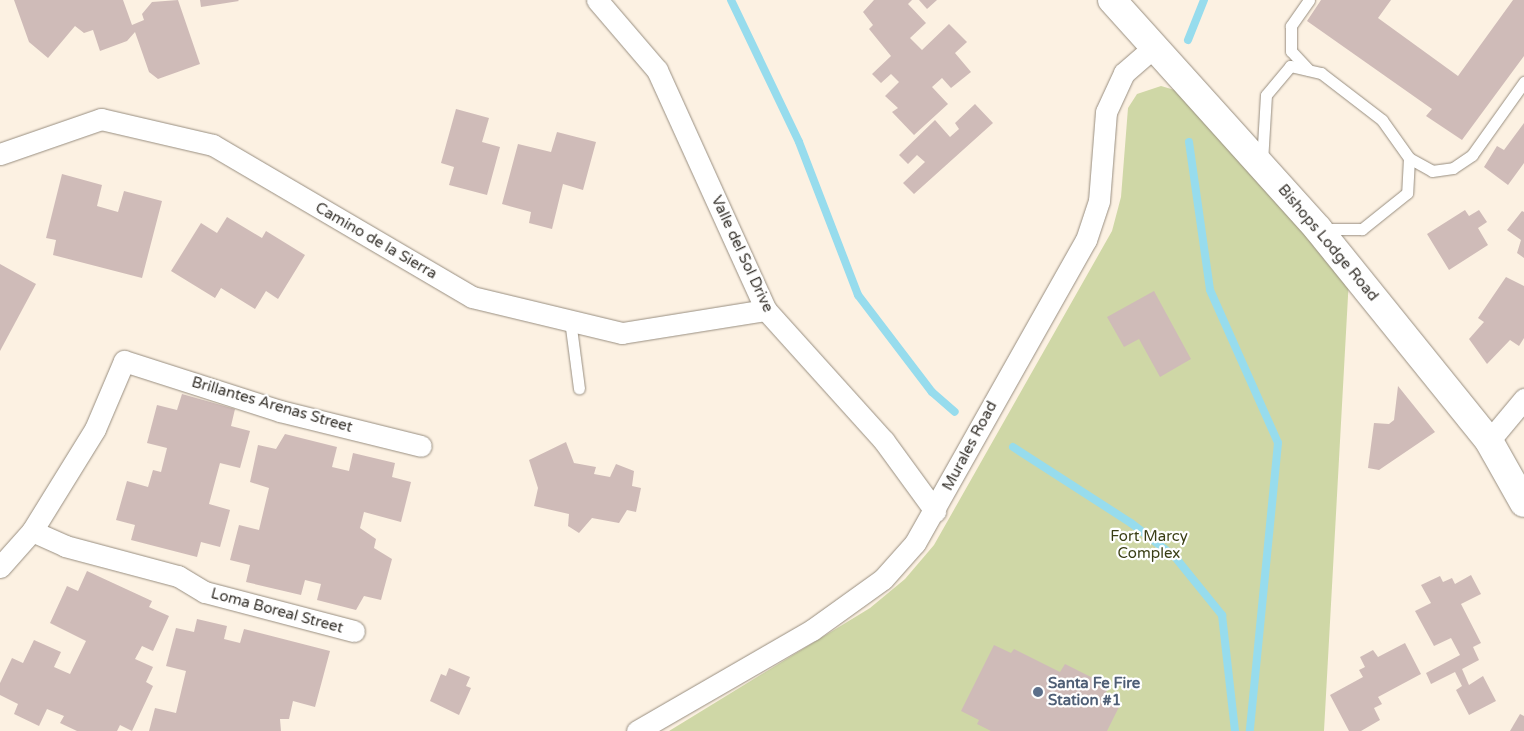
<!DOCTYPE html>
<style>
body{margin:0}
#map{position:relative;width:1524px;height:731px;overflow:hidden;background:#fcf1e2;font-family:"Varela Round",sans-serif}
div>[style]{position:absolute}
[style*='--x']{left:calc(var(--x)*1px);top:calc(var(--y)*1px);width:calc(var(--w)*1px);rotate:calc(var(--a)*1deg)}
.green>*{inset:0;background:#cfd7a6}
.stream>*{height:8px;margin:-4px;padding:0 4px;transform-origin:4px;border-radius:4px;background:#97dced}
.building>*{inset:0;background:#cfbbb8}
.roads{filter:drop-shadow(0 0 1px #988e80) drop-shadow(0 0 1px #988e80)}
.lane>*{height:11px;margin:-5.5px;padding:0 5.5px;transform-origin:5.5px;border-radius:5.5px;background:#fff}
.street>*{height:21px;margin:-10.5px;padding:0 10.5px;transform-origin:10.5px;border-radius:10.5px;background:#fff}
.secondary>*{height:28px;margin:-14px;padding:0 14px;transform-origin:14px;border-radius:14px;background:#fff}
.dots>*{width:14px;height:14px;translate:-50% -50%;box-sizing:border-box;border:2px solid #fff;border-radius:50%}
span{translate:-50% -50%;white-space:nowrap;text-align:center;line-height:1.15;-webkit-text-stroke:4.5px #fff;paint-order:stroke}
.street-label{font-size:15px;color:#36322c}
.park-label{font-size:15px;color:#3a3e15}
.service-label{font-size:15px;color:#4e5e75;font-weight:700}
.left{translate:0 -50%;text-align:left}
</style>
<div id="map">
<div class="green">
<div style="clip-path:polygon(1161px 86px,1178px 91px,1349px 278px,1324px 731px,669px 731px,870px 608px,905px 579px,934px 545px,1112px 231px,1121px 197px,1128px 108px,1137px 94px)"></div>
</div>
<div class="stream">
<div style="--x:731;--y:0;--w:157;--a:64.4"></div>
<div style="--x:799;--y:142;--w:164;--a:68.9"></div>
<div style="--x:858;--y:295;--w:122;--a:52.7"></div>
<div style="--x:932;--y:392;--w:30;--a:41"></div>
<div style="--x:1188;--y:40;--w:43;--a:-68.2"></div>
<div style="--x:1189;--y:142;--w:149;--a:81.9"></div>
<div style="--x:1210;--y:290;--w:167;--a:66"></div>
<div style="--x:1278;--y:443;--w:289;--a:95.6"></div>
<div style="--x:1013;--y:447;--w:140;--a:32.8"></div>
<div style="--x:1131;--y:523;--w:56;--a:37.7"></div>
<div style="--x:1175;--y:557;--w:75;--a:51"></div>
<div style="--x:1222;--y:615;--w:117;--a:83.6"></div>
</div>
<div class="building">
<div style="clip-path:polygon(14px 0,123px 0,132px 25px,144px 20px,142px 14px,152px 2px,178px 0,200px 64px,158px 79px,149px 72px,135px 32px,127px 41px,100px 51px,93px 30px,84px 33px,75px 26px,48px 58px,29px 42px)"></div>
<div style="clip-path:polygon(200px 0,238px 0,239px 1px,201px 7px)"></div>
<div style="clip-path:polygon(874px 0,912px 0,908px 4px,926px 23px,910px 38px,922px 50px,949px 24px,967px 42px,955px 53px,971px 72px,951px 88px,942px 78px,932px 87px,948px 104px,914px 135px,892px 112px,898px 108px,885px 96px,899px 82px,891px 74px,881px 83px,872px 74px,891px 56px,869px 29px,873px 25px,863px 12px)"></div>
<div style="clip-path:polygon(919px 0,937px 0,927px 9px)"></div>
<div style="clip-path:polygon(1321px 0,1391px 0,1378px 18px,1458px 76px,1513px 0,1524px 0,1524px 56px,1462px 140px,1426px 116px,1432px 109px,1307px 21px)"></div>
<div style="clip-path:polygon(975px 104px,993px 123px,914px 194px,903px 183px,925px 162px,917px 155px,908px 164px,899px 155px,935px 120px,950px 137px,959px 129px,955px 123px)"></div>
<div style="clip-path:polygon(456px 109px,489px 118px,482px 142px,500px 147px,487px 195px,449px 185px,454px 167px,441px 163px)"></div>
<div style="clip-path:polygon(1524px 123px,1524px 163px,1508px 185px,1484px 167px,1497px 146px,1504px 150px)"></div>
<div style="clip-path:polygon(557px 132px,596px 142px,583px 190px,563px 184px,552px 229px,529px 223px,531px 212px,502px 204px,518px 144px,551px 152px)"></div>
<div style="clip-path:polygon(62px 174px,102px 185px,97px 206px,118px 212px,124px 191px,162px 201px,142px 278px,53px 255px,56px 240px,46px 238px)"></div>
<div style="clip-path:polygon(1465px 210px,1469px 216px,1479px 210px,1487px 222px,1478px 228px,1488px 245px,1449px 270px,1427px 234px)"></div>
<div style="clip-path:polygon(1522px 211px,1524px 212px,1524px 258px,1517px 253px,1521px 240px,1507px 230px)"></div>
<div style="clip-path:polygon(227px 217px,262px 238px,266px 231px,305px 255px,278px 299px,266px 291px,255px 309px,221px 288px,215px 298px,171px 271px,201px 223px,217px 233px)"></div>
<div style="clip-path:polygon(0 264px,36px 284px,0 351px)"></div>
<div style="clip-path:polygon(1506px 277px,1524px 286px,1524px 338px,1519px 346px,1510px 340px,1487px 364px,1469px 339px,1484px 322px,1478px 318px)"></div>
<div style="clip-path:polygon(1154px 291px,1191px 359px,1160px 377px,1139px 339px,1124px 347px,1107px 317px)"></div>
<div style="clip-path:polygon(1398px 386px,1435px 432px,1379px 470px,1368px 468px,1374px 423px,1389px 424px,1394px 420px)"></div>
<div style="clip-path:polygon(182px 394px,235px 409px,231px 426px,250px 431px,240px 468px,220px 463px,209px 504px,230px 510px,220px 547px,201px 542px,197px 557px,131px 540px,135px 525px,116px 520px,127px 481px,148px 487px,153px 470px,161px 472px,167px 448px,147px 443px,157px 405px,177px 410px)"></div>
<div style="clip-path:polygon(285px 434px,337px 447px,332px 467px,349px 471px,353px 453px,395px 463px,392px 477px,411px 482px,401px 522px,364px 512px,360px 528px,376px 539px,374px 548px,392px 559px,381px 600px,364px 596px,356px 610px,317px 600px,321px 584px,305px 580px,301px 595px,246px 582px,250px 565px,230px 560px,239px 525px,259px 530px,269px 488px,250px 482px,258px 445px,276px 449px)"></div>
<div style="clip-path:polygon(566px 442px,574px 463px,596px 467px,594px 474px,610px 477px,616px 464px,634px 471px,632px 486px,641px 488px,636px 512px,627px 510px,619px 523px,592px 518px,579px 533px,568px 526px,569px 514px,534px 506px,538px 488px,529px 460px)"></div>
<div style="clip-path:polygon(87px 571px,152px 601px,149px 607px,169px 616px,153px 651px,142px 646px,135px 659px,153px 667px,146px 682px,153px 686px,132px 731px,120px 725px,117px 731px,77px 731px,60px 723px,64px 716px,47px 709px,39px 726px,14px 714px,18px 704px,0 695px,0 683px,12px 658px,23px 663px,34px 640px,61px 652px,54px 667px,70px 674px,86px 641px,50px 623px,67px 586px,78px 591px)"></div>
<div style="clip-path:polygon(1471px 575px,1481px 594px,1461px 604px,1481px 643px,1473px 647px,1479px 660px,1462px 669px,1469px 685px,1483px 676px,1496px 701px,1469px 715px,1456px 690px,1462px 686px,1455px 672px,1431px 684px,1426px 673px,1460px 655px,1451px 638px,1434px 646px,1415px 611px,1431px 603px,1421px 585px,1440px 576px,1443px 582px,1452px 578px,1455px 584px)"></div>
<div style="clip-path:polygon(197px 619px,227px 626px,224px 639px,240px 643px,244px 629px,330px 651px,315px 707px,293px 701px,289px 719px,280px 719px,281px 731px,149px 731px,155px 708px,176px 713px,186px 671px,166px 666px,176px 628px,194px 632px)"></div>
<div style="clip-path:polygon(1405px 643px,1421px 674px,1378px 697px,1382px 704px,1374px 708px,1380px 720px,1361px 731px,1349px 731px,1330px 695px,1363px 677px,1359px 670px,1365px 667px,1360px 657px,1373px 650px,1378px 657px)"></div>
<div style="clip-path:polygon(994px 645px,1011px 653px,1014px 649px,1060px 672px,1065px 664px,1109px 686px,1103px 699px,1119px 707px,1107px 731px,991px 731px,977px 724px,979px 720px,961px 711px)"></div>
<div style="clip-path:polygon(449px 668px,470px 677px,466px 686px,471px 688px,459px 715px,430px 701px,441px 674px,446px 676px)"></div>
<div style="clip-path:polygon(1520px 714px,1524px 716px,1524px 731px,1510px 731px)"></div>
</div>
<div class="roads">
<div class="lane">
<div style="--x:1309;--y:0;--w:32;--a:125"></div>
<div style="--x:1291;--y:26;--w:25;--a:90"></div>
<div style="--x:1291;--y:51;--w:26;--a:47"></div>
<div style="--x:1409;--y:158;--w:26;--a:29"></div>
<div style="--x:1432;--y:171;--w:21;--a:-8"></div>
<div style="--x:1453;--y:168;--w:23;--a:-34"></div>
<div style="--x:1472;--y:155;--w:90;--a:-54.5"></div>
<div style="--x:1262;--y:162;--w:67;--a:-86.6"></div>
<div style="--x:1266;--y:95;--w:38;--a:-50"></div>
<div style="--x:1290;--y:66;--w:32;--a:13"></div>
<div style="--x:1321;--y:73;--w:77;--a:37.6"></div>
<div style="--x:1382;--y:120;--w:47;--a:54.6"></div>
<div style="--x:1409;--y:158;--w:35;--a:93"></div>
<div style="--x:1407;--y:193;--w:58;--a:141.3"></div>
<div style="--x:1362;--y:229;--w:42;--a:180"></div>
<div style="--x:570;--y:320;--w:69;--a:82.5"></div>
</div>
<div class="street">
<div style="--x:597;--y:0;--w:92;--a:49.4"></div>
<div style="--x:657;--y:70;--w:264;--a:65.6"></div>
<div style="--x:766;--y:310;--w:176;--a:48"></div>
<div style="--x:884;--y:441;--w:87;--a:53.9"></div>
<div style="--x:0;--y:154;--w:107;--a:-19.1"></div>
<div style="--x:101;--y:119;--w:115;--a:13.1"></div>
<div style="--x:213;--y:145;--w:300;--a:30.4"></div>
<div style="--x:472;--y:297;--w:154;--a:13.5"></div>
<div style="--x:622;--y:333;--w:146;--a:-9.1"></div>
<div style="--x:1489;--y:441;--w:55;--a:-50.2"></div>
<div style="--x:32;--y:531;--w:36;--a:24"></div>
<div style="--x:65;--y:546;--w:117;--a:14.9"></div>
<div style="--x:178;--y:576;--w:31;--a:31"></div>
<div style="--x:205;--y:592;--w:154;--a:14.7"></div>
<div style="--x:0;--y:567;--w:48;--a:-48.4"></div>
<div style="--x:32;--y:531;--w:120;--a:-58.3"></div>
<div style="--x:95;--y:429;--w:74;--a:-66.9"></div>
<div style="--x:124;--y:361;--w:164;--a:17.8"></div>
<div style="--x:280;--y:411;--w:145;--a:13.9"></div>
<div style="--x:637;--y:731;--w:202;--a:-30"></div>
<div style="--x:812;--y:630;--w:87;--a:-35.7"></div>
<div style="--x:883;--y:579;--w:48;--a:-48.4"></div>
<div style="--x:915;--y:543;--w:348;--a:-60.6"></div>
<div style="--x:1086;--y:240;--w:41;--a:-71.6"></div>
<div style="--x:1099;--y:201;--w:89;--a:-85.5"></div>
<div style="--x:1106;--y:112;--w:43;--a:-65.2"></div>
<div style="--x:1124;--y:73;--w:40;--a:-41"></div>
</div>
<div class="secondary">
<div style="--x:1112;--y:0;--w:308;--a:48"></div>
<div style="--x:1318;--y:229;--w:272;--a:51.1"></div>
<div style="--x:1489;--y:441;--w:71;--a:60.6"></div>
</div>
</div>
<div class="dots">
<div style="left:1038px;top:692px;background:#5c6f8a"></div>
</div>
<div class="street-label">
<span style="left:376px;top:241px;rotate:30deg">Camino de la Sierra</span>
<span style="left:1328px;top:243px;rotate:50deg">Bishops Lodge Road</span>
<span style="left:742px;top:254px;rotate:65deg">Valle del Sol Drive</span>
<span style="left:272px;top:405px;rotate:16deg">Brillantes Arenas Street</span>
<span style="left:970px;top:446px;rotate:-62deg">Murales Road</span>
<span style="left:277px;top:611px;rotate:15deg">Loma Boreal Street</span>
</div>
<div class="park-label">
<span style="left:1149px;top:545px">Fort Marcy<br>Complex</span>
</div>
<div class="service-label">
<span class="left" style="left:1048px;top:692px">Santa Fe Fire<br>Station #1</span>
</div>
</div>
